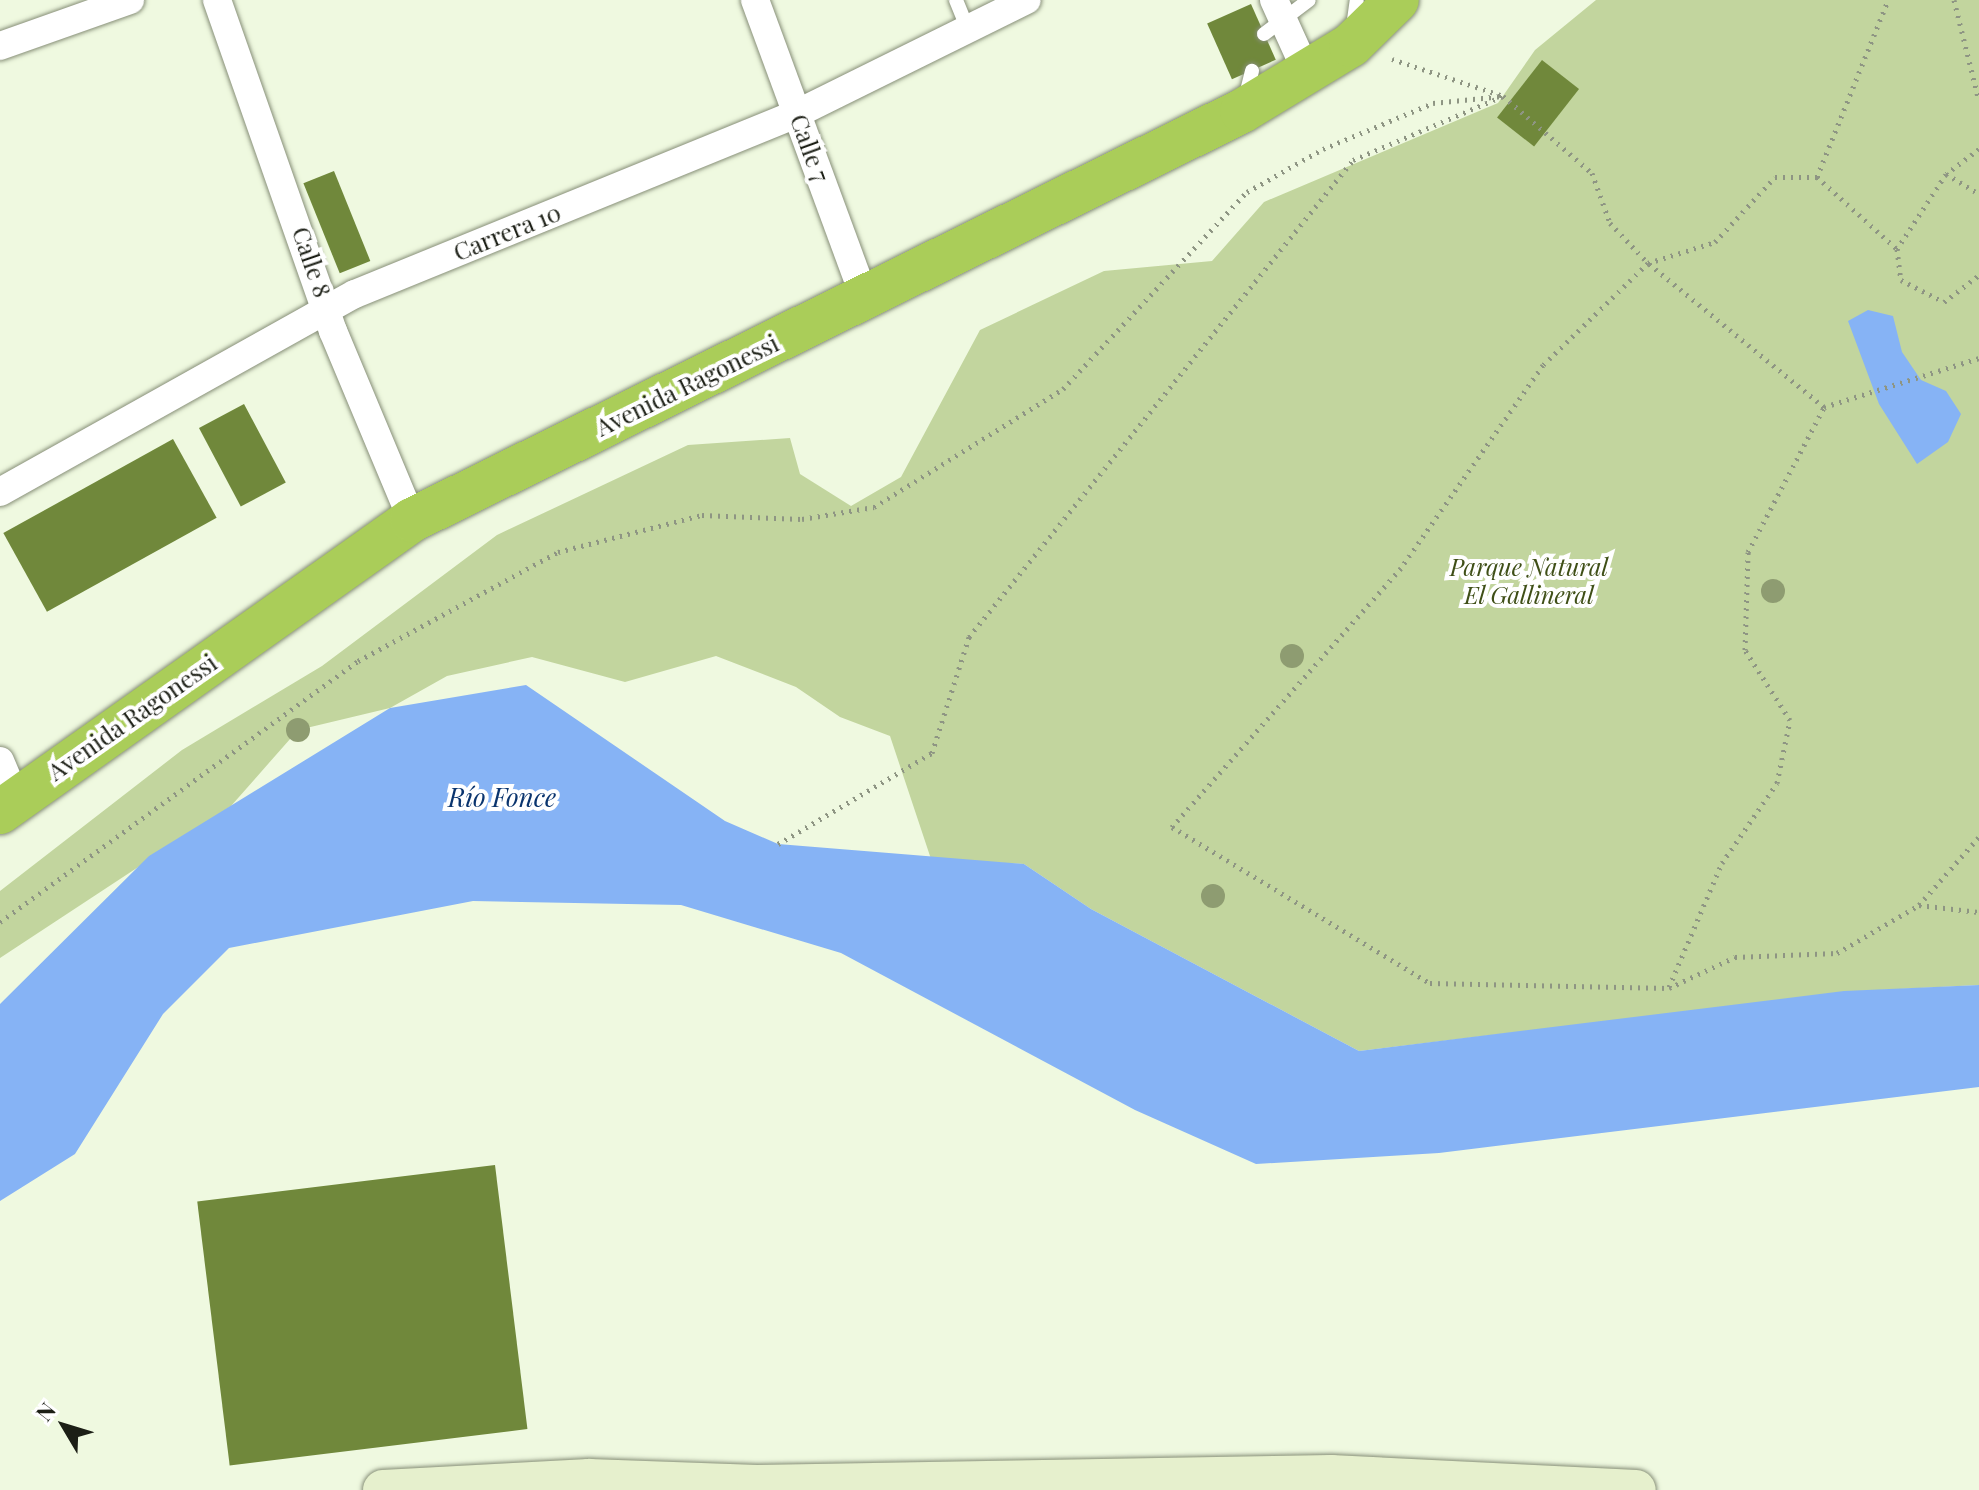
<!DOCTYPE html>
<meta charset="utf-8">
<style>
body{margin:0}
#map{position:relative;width:1979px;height:1490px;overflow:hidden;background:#eff9e0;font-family:"Playfair Display",serif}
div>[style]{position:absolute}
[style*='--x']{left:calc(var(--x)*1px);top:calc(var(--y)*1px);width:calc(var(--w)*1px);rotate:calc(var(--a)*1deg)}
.green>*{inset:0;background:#c2d59e}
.water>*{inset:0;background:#86b3f5}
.building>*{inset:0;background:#70883b;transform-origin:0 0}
.path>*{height:5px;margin-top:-2.5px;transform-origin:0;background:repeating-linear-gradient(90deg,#8e9583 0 2px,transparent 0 8px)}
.roads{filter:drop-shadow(0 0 2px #878f78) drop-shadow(0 0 2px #878f78)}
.lane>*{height:14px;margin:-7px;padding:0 7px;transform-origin:7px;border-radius:7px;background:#fff}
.street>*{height:28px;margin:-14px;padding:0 14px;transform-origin:14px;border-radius:14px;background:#fff}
.secondary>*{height:40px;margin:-20px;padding:0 20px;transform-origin:20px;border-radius:20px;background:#e6f0cd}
.highway>*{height:44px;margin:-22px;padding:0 22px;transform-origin:22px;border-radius:22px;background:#aacd59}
.trees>*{width:24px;height:24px;margin:-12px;border-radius:50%;background:#8e9c71}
span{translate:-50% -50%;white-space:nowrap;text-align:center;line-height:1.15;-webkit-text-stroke:8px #fff;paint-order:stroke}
.street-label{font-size:24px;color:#1c1f16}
.park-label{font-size:24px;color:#3f4f17;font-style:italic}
.water-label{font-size:26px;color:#0a346e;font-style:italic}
.north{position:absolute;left:24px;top:1386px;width:80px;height:80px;-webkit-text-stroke:6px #fff;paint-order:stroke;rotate:308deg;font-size:22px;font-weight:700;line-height:32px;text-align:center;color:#1c1f16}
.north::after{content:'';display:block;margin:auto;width:28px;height:36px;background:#1c1f16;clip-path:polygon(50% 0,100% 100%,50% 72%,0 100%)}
</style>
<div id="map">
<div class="green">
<div style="clip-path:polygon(1596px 0,1979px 0,1979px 985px,1860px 991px,1359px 1051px,1091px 909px,1024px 864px,931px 859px,890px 736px,840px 717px,796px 687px,716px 656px,625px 682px,532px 657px,447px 676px,390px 708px,298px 730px,231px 806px,0 958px,0 891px,182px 750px,322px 666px,497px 535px,688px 445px,790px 438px,800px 474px,851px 506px,901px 477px,980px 330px,1104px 271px,1212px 261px,1264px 202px,1498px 103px,1535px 50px)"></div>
</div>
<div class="water">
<div style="clip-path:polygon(1868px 310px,1893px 316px,1902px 352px,1921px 380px,1946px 391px,1961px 414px,1948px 442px,1917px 464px,1879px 404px,1848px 321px)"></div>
<div style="clip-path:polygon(526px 685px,725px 821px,778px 844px,1024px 864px,1091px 909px,1359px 1051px,1844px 991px,1979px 985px,1979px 1087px,1439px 1153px,1256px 1164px,1135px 1110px,841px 953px,681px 905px,473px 901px,229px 948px,163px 1014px,75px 1154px,0 1201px,0 1004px,149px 856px,390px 708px)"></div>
</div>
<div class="building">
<div style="left:1251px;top:4px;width:61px;height:48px;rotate:66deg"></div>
<div style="left:1542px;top:60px;width:47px;height:73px;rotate:38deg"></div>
<div style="left:334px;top:171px;width:97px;height:33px;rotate:68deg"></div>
<div style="left:244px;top:404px;width:89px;height:51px;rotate:62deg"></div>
<div style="left:173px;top:439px;width:90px;height:194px;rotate:61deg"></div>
<div style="left:495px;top:1165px;width:266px;height:300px;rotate:83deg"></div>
</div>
<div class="path">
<div style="--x:1954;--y:0;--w:104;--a:76.1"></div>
<div style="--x:1392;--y:59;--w:117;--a:18.4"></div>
<div style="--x:1503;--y:96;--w:118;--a:40.9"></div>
<div style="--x:1592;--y:173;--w:53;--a:70.2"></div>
<div style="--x:1610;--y:223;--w:55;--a:46.5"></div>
<div style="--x:1648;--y:263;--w:70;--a:-17.4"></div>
<div style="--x:1715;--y:242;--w:88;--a:-47.3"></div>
<div style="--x:1775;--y:177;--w:42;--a:0"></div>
<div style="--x:1817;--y:177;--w:108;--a:42"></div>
<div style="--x:1979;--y:149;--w:41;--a:142.9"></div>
<div style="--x:1946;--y:174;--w:90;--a:123.2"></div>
<div style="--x:1897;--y:249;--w:31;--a:83"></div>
<div style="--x:1901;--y:280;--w:48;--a:27.1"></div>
<div style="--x:1944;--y:302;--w:44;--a:-37.6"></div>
<div style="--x:1946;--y:174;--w:39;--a:31"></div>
<div style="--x:1817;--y:177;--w:191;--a:-68.1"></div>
<div style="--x:1824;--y:407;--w:227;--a:-140.7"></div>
<div style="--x:1648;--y:263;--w:146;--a:135.8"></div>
<div style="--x:1543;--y:365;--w:248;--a:125"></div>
<div style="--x:1401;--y:568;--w:346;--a:131.5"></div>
<div style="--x:1172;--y:827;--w:301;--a:31.2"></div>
<div style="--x:1430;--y:983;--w:239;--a:1.2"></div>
<div style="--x:1669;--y:988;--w:73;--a:-25.2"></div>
<div style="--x:1735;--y:957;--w:102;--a:-2.2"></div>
<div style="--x:1837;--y:953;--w:95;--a:-30.3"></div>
<div style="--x:1919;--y:905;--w:60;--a:6.7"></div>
<div style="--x:778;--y:844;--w:179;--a:-30.6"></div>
<div style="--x:932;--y:753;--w:122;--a:-72.3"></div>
<div style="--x:969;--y:637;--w:612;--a:-51.16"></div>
<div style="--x:1353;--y:160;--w:163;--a:-23.1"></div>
<div style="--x:1919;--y:905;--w:91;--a:-48.6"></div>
<div style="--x:0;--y:922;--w:443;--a:-36.1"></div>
<div style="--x:358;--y:661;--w:228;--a:-28.6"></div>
<div style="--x:558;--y:552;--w:149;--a:-14.4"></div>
<div style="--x:702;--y:515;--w:100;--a:2.3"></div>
<div style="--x:802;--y:519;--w:73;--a:-9.5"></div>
<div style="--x:874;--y:507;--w:223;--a:-32"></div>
<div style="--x:1063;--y:389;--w:270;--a:-47"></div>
<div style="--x:1247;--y:192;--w:87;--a:-29.5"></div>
<div style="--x:1323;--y:149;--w:119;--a:-22.7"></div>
<div style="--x:1433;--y:103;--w:70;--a:-5.7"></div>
<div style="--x:1669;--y:987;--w:135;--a:-66.9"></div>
<div style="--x:1722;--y:863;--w:97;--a:-55.5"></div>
<div style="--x:1777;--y:783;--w:64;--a:-78.3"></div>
<div style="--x:1790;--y:720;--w:83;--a:-122.7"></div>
<div style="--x:1745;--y:650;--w:98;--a:-88.2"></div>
<div style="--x:1748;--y:552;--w:164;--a:-62.3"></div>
<div style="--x:1824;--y:407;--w:163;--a:-17.5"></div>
</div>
<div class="roads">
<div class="lane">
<div style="--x:956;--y:0;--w:32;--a:68"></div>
<div style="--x:1353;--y:27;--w:27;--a:-82"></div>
<div style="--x:1264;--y:34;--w:56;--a:-37.1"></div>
<div style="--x:1245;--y:99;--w:29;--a:-76"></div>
</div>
<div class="street">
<div style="--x:217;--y:0;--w:351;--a:70.7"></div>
<div style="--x:333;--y:331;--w:205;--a:67.3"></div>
<div style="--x:755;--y:0;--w:316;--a:69.8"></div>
<div style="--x:1274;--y:0;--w:82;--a:65.6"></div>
<div style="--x:0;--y:46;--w:138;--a:-19.5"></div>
<div style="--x:0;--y:492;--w:406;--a:-29.2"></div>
<div style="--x:355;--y:294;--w:479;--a:-22.2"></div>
<div style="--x:798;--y:113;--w:255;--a:-26.3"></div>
<div style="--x:0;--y:761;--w:41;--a:67.2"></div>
</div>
<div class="secondary">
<div style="--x:383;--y:1490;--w:206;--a:-3.1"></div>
<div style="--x:589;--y:1479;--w:168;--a:2"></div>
<div style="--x:757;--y:1485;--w:574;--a:-1"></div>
<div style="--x:1331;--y:1475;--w:305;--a:2.8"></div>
</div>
<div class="highway">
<div style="--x:0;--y:812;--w:505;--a:-35.33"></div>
<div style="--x:412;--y:520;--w:925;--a:-26.23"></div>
<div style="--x:1242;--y:111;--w:127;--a:-31.2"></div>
<div style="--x:1351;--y:45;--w:64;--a:-44.4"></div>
</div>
</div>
<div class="trees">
<div style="left:1773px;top:591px"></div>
<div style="left:1292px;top:656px"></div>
<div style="left:298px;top:730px"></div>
<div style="left:1213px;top:896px"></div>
</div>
<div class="street-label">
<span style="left:810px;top:148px;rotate:70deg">Calle 7</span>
<span style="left:507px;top:232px;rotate:-22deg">Carrera 10</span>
<span style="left:312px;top:262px;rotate:71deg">Calle 8</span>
<span style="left:687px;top:385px;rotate:-26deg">Avenida Ragonessi</span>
<span style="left:132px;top:717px;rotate:-35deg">Avenida Ragonessi</span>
</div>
<div class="park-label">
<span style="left:1529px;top:581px">Parque Natural<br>El Gallineral</span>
</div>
<div class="water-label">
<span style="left:502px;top:797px">Río Fonce</span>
</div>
<div class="north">N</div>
</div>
